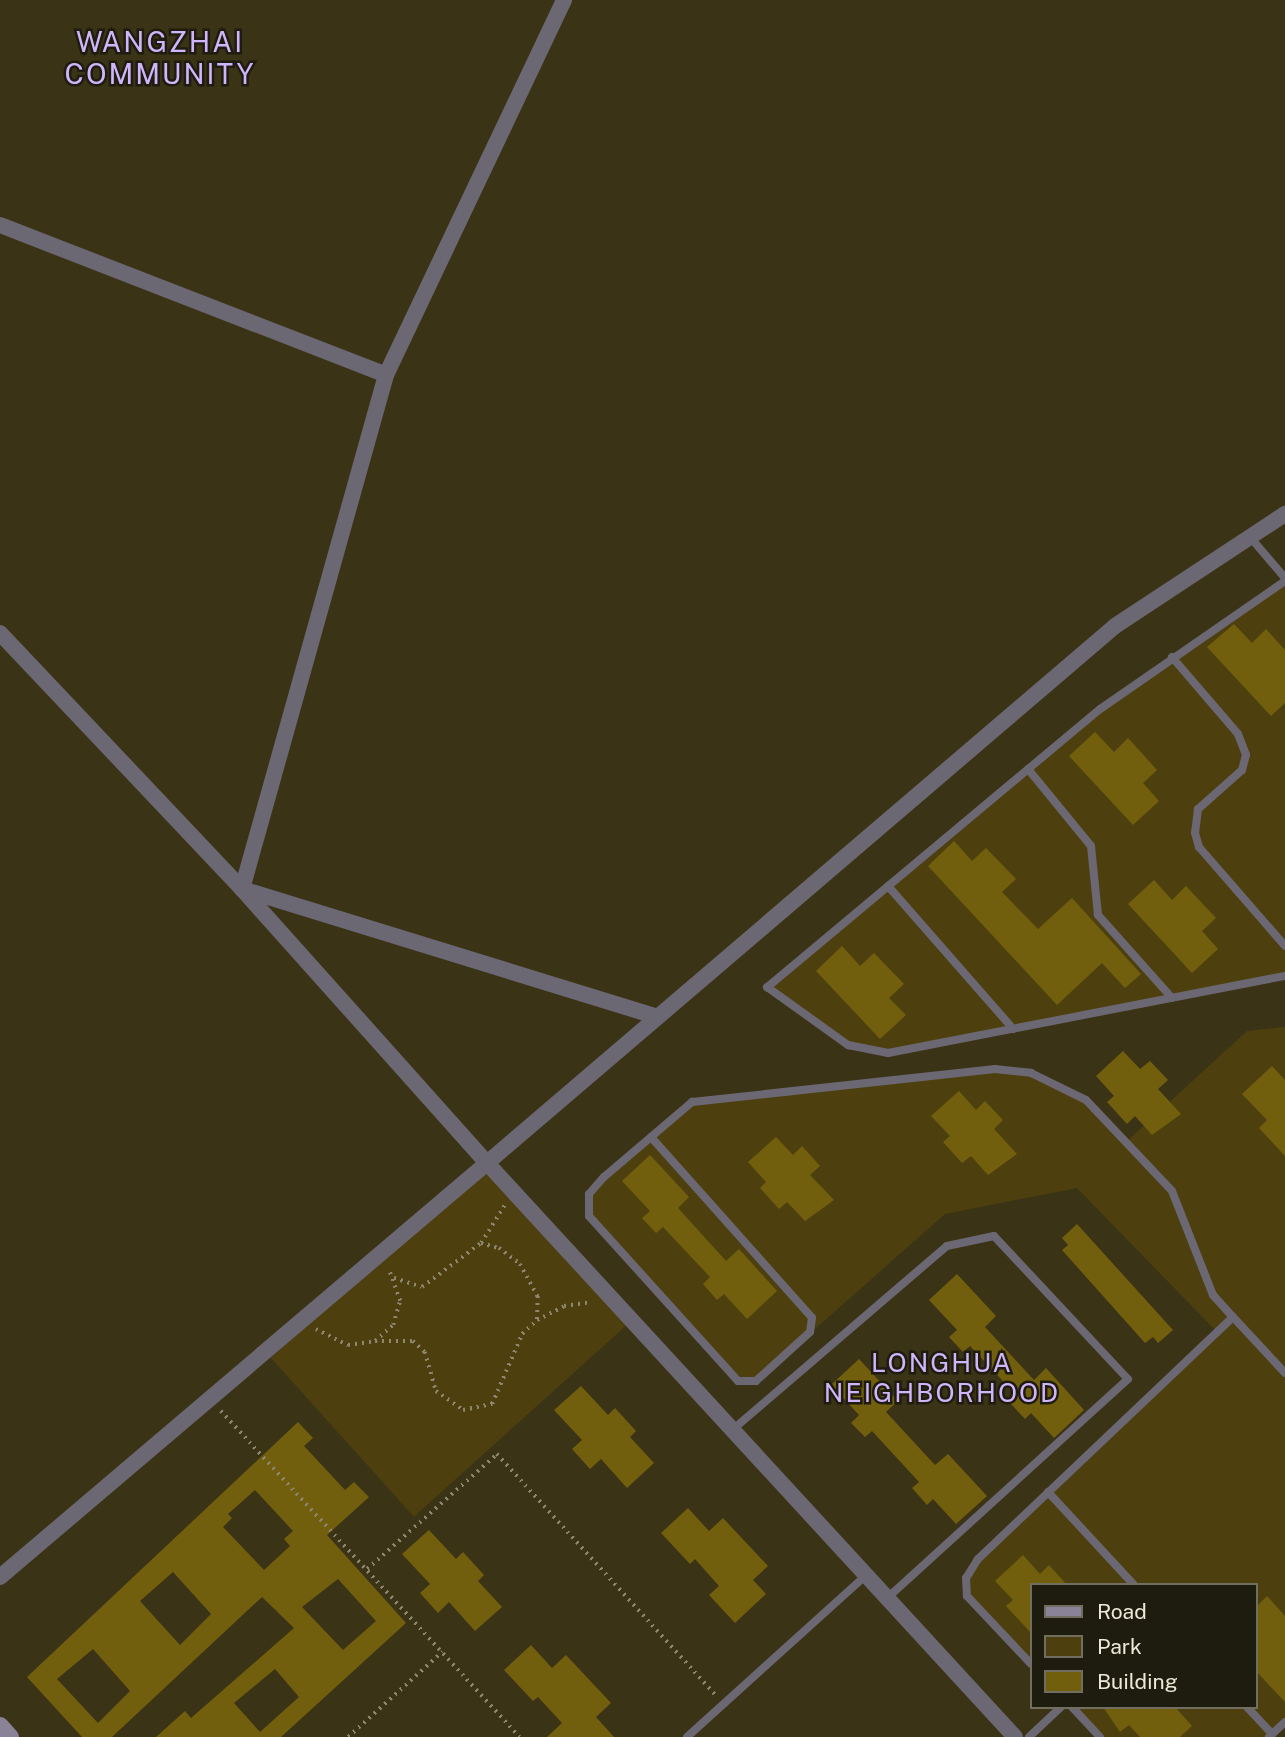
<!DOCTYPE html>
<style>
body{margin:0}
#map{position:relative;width:1285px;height:1737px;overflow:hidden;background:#3b3316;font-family:"Public Sans",sans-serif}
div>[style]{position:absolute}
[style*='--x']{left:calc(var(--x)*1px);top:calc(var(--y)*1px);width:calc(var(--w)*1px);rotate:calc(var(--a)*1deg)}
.green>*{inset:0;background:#4d400e;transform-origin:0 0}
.building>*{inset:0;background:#725f0e}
.path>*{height:3.5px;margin-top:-1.75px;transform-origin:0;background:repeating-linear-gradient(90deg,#8d876f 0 2px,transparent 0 7px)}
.lane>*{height:8px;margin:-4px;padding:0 4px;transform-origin:4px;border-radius:4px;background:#6b6773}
.street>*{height:16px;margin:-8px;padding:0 8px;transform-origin:8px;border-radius:8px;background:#6b6773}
.secondary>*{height:18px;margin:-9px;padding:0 9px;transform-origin:9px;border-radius:9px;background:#8a8397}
span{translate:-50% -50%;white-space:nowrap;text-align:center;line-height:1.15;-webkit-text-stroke:5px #1e1b0f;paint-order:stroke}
.neighbourhood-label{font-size:26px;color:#d0b5fa;letter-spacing:2px}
.quarter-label{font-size:28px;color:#d0b5fa;letter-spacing:2px}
.legend{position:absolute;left:1030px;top:1583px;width:228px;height:126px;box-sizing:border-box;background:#1e1b0f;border:2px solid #716d5f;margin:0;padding:9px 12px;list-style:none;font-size:21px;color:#ede9d8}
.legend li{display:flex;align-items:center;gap:14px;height:35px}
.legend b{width:35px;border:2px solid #716d5f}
</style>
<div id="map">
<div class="green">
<div style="clip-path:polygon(1285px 581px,1285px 976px,888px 1053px,848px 1045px,767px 987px,1100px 709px)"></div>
<div style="clip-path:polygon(1285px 1027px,1285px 1722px,1269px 1737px,1100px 1737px,1072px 1707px,1255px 1707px,1255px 1585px,1031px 1585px,1031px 1664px,967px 1596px,966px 1578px,978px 1559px,1217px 1332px,1077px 1188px,945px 1214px,756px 1381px,738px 1381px,589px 1216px,589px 1194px,692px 1102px,995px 1069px,1031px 1073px,1086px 1100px,1126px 1142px,1247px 1031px)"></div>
<div style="left:487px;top:1163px;width:214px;height:291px;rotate:48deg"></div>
</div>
<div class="building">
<div style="clip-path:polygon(1234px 624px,1252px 643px,1266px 629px,1285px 650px,1285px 703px,1271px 716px,1207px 647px)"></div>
<div style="clip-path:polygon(1095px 732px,1114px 752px,1128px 738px,1157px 770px,1143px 783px,1159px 801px,1133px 825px,1069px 756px)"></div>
<div style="clip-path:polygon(954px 841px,972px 861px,986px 848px,1016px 879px,1002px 892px,1038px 929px,1072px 898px,1141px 974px,1125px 988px,1102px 963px,1057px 1005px,928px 866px)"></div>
<div style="clip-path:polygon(1154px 880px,1172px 900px,1186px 886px,1216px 918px,1202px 931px,1218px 949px,1192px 973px,1128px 904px)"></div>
<div style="clip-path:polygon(842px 946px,860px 966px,874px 953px,904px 984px,889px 998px,906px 1015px,880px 1039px,816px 971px)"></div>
<div style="clip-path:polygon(1123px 1051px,1140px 1069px,1150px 1061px,1168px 1080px,1158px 1089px,1181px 1114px,1152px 1135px,1135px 1116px,1127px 1124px,1107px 1102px,1114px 1096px,1096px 1076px)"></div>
<div style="clip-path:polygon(1272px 1066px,1285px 1080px,1285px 1156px,1259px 1128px,1267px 1120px,1242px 1094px)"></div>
<div style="clip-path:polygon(959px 1091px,976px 1110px,985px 1101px,1003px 1120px,994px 1129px,1017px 1154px,988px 1175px,971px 1156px,962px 1163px,943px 1142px,950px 1136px,931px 1116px)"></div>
<div style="clip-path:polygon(776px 1137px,793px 1155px,802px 1146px,820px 1166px,810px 1175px,834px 1200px,805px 1221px,787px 1202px,779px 1209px,760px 1188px,766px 1182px,748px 1162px)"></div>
<div style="clip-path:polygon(650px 1155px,689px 1197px,678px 1208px,726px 1261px,739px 1249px,777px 1291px,747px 1319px,724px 1294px,717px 1300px,703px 1284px,710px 1277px,663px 1227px,656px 1233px,642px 1218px,650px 1211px,622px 1181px)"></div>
<div style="clip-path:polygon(1077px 1224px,1173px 1330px,1158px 1343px,1153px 1337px,1145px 1343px,1062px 1250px,1068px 1245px,1062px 1238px)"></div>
<div style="clip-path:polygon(957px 1274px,996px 1316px,985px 1327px,1034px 1380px,1046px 1368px,1084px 1410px,1054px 1438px,1031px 1413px,1025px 1419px,1010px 1403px,1017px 1396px,970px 1346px,963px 1352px,949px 1337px,957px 1330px,929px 1300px)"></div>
<div style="clip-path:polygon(859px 1359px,898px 1401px,886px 1412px,935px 1465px,948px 1454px,987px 1496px,956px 1524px,933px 1499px,927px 1505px,912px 1488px,919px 1482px,872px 1431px,865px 1437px,851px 1423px,859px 1415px,831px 1385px)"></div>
<div style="clip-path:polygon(581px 1386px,608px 1415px,615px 1408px,636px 1431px,630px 1437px,654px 1463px,627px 1488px,601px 1459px,590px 1469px,572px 1449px,582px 1440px,554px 1410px)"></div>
<div style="clip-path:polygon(evenodd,298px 1422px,313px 1438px,304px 1446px,345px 1490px,354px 1482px,369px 1497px,327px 1535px,406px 1623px,281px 1737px,156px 1737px,185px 1711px,191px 1718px,294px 1628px,262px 1597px,112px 1737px,82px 1737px,27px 1677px,298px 1422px,255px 1490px,293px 1531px,284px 1539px,290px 1546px,264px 1570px,223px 1527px,232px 1518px,228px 1514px,255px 1490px,298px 1422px,173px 1572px,211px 1614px,180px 1645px,140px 1601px,173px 1572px,298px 1422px,338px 1579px,376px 1621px,343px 1650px,302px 1607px,338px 1579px,298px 1422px,93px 1649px,130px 1691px,98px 1723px,57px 1679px,93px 1649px,298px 1422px,275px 1669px,299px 1697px,260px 1732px,234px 1703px,275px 1669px)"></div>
<div style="clip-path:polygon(688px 1508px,709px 1531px,723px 1518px,768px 1566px,753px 1580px,766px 1594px,735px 1623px,709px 1595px,719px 1586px,695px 1559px,690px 1564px,661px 1533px)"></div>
<div style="clip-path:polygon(429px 1530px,456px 1559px,463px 1552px,484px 1575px,478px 1581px,502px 1607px,475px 1631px,449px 1602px,438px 1613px,420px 1593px,430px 1584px,402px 1554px)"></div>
<div style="clip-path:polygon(1023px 1555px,1040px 1574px,1049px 1565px,1067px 1585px,1031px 1585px,1031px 1633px,1006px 1606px,1013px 1600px,995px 1581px)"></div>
<div style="clip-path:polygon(1267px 1596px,1285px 1616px,1285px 1702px,1255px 1670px,1255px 1608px)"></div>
<div style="clip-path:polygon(531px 1645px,552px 1668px,566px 1655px,611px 1703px,596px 1717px,614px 1737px,547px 1737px,562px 1723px,538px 1697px,533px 1701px,504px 1670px)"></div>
<div style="clip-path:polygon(1103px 1707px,1175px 1707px,1192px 1726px,1180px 1737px,1140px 1737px,1129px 1725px,1120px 1732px)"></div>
</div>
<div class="path">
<div style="--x:481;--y:1243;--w:44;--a:-58.1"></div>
<div style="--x:394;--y:1278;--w:29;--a:18"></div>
<div style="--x:422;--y:1287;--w:74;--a:-36.7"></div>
<div style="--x:481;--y:1243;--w:19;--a:16"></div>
<div style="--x:499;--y:1248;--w:26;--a:37"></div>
<div style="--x:520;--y:1264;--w:37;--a:61"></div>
<div style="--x:538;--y:1296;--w:24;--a:92"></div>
<div style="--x:316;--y:1329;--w:36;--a:27"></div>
<div style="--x:348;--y:1345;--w:27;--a:-8"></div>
<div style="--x:375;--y:1341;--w:24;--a:-42"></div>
<div style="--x:393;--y:1325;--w:25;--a:-74"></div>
<div style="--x:400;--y:1301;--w:33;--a:-110"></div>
<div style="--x:375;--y:1341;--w:38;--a:0"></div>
<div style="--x:413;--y:1341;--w:16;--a:43"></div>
<div style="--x:425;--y:1352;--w:41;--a:74.2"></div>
<div style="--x:436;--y:1391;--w:33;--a:35"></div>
<div style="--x:463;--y:1410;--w:30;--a:-12"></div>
<div style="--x:492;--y:1404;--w:76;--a:-66.8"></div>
<div style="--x:522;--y:1334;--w:21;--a:-43"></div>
<div style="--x:537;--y:1320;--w:30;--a:-27"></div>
<div style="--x:564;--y:1306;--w:28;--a:-8"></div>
<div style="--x:221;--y:1411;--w:442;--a:47.5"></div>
<div style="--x:367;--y:1569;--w:174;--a:-41.5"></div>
<div style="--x:497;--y:1454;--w:324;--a:47.8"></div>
<div style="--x:348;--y:1737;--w:127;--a:-42.1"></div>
</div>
<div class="lane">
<div style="--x:1250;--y:537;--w:54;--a:49.5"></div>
<div style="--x:1285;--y:581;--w:225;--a:145.3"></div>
<div style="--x:1100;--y:709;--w:434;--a:140.1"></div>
<div style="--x:767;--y:987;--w:100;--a:35.6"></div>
<div style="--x:848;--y:1045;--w:41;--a:11.3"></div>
<div style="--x:888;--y:1053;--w:404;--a:-11"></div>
<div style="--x:1172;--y:657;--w:101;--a:49.4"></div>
<div style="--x:1238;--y:734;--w:22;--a:69"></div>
<div style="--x:1246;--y:755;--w:16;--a:105"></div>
<div style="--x:1242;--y:770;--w:59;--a:138.4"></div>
<div style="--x:1198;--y:809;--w:24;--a:97"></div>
<div style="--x:1195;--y:833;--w:15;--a:74"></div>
<div style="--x:1199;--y:847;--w:131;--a:49"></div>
<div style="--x:1028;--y:769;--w:99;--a:50.7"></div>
<div style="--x:1091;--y:846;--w:69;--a:84.2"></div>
<div style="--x:1098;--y:915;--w:111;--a:48.3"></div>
<div style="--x:888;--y:886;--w:190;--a:48.8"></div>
<div style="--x:651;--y:1137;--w:242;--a:48.3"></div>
<div style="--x:812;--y:1318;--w:14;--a:98"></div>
<div style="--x:810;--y:1332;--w:73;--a:137.8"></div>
<div style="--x:756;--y:1381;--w:18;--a:180"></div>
<div style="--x:738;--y:1381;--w:222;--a:-132.1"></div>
<div style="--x:589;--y:1216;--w:22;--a:-90"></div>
<div style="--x:589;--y:1194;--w:23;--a:-49"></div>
<div style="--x:604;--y:1177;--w:116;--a:-40.4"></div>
<div style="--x:692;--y:1102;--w:305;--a:-6.2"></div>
<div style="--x:995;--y:1069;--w:36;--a:6"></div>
<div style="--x:1031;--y:1073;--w:61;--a:26.1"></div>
<div style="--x:1086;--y:1100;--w:125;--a:46.6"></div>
<div style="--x:1172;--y:1191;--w:112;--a:68.5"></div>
<div style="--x:1213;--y:1295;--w:30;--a:48"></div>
<div style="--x:1233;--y:1317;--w:352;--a:136.5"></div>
<div style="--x:978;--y:1559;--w:22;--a:122"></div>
<div style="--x:966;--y:1578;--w:18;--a:87"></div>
<div style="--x:967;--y:1596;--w:93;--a:46.7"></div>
<div style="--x:1233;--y:1317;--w:76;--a:47.1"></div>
<div style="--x:731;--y:1431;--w:284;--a:-40.6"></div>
<div style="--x:947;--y:1246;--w:48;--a:-12"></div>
<div style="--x:994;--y:1236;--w:196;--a:46.9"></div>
<div style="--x:1128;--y:1379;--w:327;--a:137.7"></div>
<div style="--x:1048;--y:1492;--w:127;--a:47.2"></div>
<div style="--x:1072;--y:1707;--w:41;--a:47"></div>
<div style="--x:1247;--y:1707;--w:37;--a:47"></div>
<div style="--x:687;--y:1737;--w:240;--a:-42.1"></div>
<div style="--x:1029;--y:1737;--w:44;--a:-43.2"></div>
<div style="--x:1269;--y:1737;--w:22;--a:-43"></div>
</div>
<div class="street">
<div style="--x:0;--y:225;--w:414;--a:21.2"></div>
<div style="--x:386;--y:375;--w:415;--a:-64.6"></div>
<div style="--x:386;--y:375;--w:534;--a:105.65"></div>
<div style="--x:242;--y:889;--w:434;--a:17.1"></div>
<div style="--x:0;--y:633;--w:352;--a:46.6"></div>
<div style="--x:242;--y:889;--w:368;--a:48.2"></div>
<div style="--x:487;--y:1163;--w:639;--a:139.63"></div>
<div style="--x:1015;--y:1737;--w:780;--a:-132.61"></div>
<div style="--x:487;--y:1163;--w:826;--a:-40.53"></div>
<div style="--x:1115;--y:626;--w:204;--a:-33.4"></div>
</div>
<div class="secondary">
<div style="--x:0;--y:1726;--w:15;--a:48"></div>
</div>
<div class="neighbourhood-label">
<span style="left:942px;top:1378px">LONGHUA<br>NEIGHBORHOOD</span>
</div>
<div class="quarter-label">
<span style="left:160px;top:58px">WANGZHAI<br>COMMUNITY</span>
</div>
<ul class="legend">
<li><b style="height:9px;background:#8a8397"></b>Road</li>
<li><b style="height:19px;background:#4d400e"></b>Park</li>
<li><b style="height:19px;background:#725f0e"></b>Building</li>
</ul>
</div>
